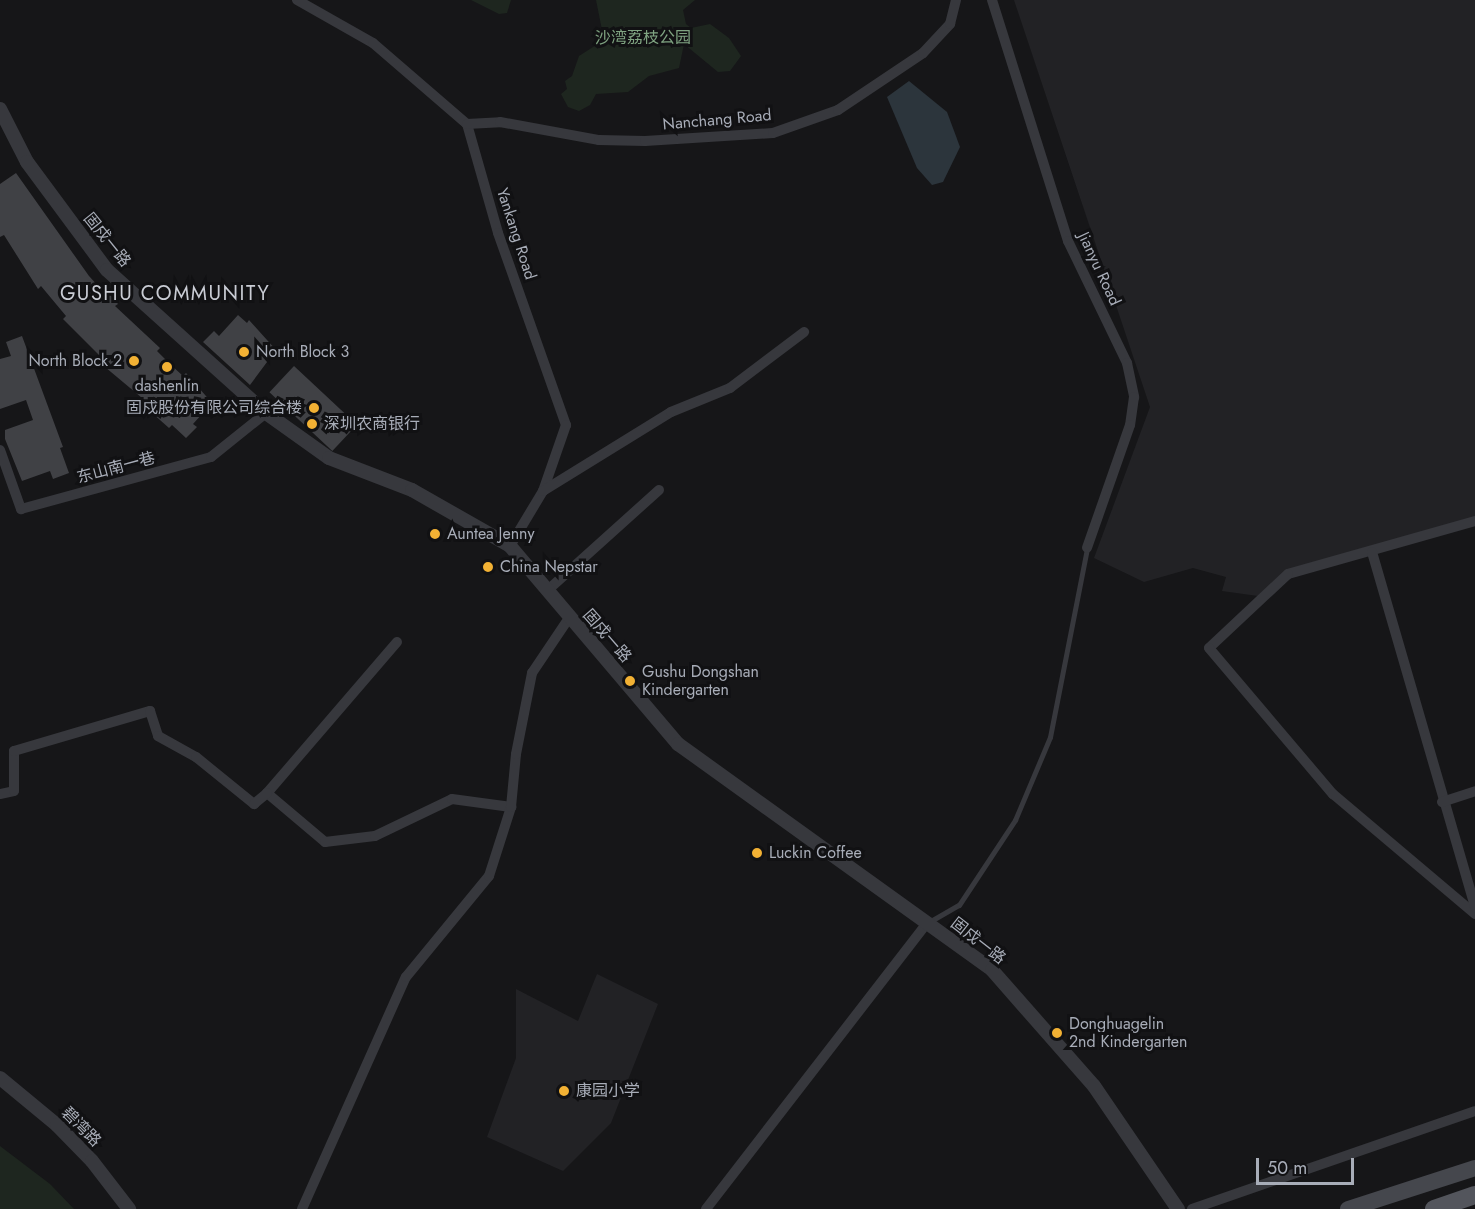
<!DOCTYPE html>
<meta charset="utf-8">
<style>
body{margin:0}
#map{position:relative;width:1475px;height:1209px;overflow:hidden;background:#161618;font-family:Jost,"Noto Sans SC",sans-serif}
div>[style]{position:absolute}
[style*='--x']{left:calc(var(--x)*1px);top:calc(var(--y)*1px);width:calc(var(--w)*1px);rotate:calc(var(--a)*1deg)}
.built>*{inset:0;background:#222225}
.green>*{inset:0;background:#1e261f}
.water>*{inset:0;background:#2c353c}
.building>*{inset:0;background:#404145;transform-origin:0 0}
.service>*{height:5px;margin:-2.5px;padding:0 2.5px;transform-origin:2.5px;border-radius:2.5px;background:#37383d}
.minor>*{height:10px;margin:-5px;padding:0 5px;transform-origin:5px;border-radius:5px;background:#37383d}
.tertiary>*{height:14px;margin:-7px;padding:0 7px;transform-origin:7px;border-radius:7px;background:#37383d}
.secondary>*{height:16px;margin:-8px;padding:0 8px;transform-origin:8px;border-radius:8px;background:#45474d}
.primary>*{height:18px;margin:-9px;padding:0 9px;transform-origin:9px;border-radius:9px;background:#53555c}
.dots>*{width:16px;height:16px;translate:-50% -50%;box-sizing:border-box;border:3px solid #111113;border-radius:50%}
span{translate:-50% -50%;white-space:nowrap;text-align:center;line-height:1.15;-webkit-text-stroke:6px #111113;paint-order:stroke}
.park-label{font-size:16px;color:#7fa381}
.street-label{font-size:16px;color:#a8adb8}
.poi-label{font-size:16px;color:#a8adb8}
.left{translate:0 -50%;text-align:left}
.right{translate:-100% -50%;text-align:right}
.quarter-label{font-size:20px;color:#c9ccd4;letter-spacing:1.5px}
.scale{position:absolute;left:1256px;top:1158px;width:98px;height:27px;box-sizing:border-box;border:3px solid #a8adb8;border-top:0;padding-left:8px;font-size:18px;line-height:21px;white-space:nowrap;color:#a8adb8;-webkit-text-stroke:4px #111113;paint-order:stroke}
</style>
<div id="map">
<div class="built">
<div style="clip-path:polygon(1014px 0,1475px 0,1475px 520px,1288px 574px,1258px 596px,1222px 591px,1226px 577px,1193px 568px,1144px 582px,1094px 558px,1150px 407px)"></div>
<div style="clip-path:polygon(597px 974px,658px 1004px,611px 1123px,563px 1171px,487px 1137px,516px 1058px,516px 989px,578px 1021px)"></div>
</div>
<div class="green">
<div style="clip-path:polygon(471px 0,511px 0,507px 13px,499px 14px)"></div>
<div style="clip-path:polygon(596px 0,695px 0,683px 10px,686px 24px,691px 28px,710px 24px,729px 38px,741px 56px,730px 71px,718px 72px,684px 44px,679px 68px,649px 76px,628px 92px,596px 94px,590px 105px,579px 111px,568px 107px,561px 94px,567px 89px,565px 81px,572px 76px,579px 56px,604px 40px)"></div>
<div style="clip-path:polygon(0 1146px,50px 1184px,74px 1209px,0 1209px)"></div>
</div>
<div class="water">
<div style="clip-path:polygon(909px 81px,947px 112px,960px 147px,943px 182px,932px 185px,917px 168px,887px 97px)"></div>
</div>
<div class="building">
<div style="clip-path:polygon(16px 173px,89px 276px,99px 287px,102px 285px,118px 304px,115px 306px,160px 348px,157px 351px,170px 364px,183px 376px,186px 373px,212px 403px,193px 424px,197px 427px,186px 438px,172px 425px,169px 428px,151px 412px,154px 408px,105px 367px,108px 364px,63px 319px,66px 316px,41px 286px,38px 289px,4px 235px,0 237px,0 184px)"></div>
<div style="clip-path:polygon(238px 315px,247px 323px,249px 320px,276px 350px,250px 385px,203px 342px,214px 331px,219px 336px)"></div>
<div style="clip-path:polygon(22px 336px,63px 447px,60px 448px,69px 473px,53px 479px,50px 471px,22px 481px,5px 439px,5px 430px,33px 420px,26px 400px,0 409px,0 359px,11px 356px,6px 342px)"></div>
<div style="left:294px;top:366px;width:86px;height:36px;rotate:43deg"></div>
</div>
<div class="service">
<div style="--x:929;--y:922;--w:34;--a:-30"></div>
<div style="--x:959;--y:905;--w:102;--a:-56.6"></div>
<div style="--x:1015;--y:820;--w:90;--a:-67.1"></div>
<div style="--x:1050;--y:737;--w:193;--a:-78.9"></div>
</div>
<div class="minor">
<div style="--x:297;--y:0;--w:87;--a:29.5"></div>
<div style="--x:373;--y:43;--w:124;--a:40.8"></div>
<div style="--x:467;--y:124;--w:113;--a:74.1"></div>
<div style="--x:498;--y:233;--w:204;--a:70.5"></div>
<div style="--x:566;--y:425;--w:70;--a:109.2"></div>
<div style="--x:543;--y:491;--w:64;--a:121"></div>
<div style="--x:992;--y:0;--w:253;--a:72.5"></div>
<div style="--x:1068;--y:241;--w:136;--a:64.2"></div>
<div style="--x:1127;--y:363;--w:35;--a:78"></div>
<div style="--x:1134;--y:397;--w:28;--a:98"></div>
<div style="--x:1130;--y:425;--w:130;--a:109.3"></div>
<div style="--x:467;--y:124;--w:33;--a:-3"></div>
<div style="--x:500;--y:122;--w:101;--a:10.3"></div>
<div style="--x:599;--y:140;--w:46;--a:1.2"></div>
<div style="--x:645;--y:141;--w:128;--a:-3.6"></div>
<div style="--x:773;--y:133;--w:69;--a:-19.5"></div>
<div style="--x:838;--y:110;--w:102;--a:-33.8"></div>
<div style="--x:923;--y:53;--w:40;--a:-47"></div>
<div style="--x:950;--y:24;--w:25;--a:-76"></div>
<div style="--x:0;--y:450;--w:63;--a:70.4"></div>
<div style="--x:21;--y:509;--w:197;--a:-15.3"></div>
<div style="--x:211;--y:457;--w:70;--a:-38.7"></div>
<div style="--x:543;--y:491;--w:150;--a:-31.7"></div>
<div style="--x:671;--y:412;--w:64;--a:-22.1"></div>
<div style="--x:730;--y:388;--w:93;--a:-37.1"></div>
<div style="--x:1475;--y:521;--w:194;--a:164.2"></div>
<div style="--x:1288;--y:574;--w:108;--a:136.9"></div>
<div style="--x:1209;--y:648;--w:192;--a:49.7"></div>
<div style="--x:1333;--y:794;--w:186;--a:40.2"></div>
<div style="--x:1372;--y:552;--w:370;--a:73.8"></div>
<div style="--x:549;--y:589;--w:148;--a:-42"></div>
<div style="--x:397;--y:642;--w:199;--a:130.7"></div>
<div style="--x:267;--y:793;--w:76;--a:40.2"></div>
<div style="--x:325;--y:842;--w:50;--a:-6.8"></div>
<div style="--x:375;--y:836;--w:85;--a:-25.7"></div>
<div style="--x:452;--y:799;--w:60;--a:7.7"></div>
<div style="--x:0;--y:794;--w:14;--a:-12"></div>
<div style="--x:14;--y:791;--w:40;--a:-90"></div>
<div style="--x:14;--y:751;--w:142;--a:-16.4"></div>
<div style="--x:150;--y:711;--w:26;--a:72"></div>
<div style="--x:158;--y:736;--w:43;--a:28.9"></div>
<div style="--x:196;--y:757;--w:75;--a:39"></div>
<div style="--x:254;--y:804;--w:17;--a:-40"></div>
<div style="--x:1442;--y:802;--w:35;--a:-18"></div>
<div style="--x:302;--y:1209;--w:254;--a:-65.9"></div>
<div style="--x:406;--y:977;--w:131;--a:-50.6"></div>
<div style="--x:489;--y:876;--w:72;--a:-72.3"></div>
<div style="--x:511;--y:807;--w:53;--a:-84.6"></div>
<div style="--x:516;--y:754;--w:83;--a:-78.8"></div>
<div style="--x:532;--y:673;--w:66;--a:-56.1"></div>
<div style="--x:706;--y:1209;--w:363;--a:-52.3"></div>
<div style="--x:1192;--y:1209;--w:299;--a:-19.1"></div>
</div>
<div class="tertiary">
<div style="--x:0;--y:109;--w:59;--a:63"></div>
<div style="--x:27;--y:162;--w:134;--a:53.5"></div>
<div style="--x:107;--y:270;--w:214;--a:42"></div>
<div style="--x:266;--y:413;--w:77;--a:35.5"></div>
<div style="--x:329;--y:458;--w:89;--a:21.1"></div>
<div style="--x:412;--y:490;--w:113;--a:29.7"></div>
<div style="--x:510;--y:546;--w:260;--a:49.7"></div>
<div style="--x:678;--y:744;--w:387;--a:35.7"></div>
<div style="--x:992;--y:970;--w:154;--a:48.7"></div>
<div style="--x:1094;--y:1086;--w:149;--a:55.7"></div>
<div style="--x:0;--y:1078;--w:74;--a:39.5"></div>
<div style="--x:57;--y:1125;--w:50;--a:45.8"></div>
<div style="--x:92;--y:1161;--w:61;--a:52.4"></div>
</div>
<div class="secondary">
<div style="--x:1348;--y:1209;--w:133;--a:-17.9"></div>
</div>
<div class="primary">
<div style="--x:1434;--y:1209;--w:43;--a:-18.9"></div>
</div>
<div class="dots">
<div style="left:244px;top:352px;background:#f2b134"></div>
<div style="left:134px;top:361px;background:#f2b134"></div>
<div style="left:167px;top:367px;background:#f2b134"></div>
<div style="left:314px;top:408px;background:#f2b134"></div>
<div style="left:312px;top:424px;background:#f2b134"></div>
<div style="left:435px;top:534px;background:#f2b134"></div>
<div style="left:488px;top:567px;background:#f2b134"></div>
<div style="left:630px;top:681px;background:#f2b134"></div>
<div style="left:757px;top:853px;background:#f2b134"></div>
<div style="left:1057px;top:1033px;background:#f2b134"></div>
<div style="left:564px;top:1091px;background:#f2b134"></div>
</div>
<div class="park-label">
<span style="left:643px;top:38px">沙湾荔枝公园</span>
</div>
<div class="street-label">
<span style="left:717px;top:120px;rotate:-5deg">Nanchang Road</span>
<span style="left:516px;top:234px;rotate:72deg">Yankang Road</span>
<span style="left:107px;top:240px;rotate:51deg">固戍一路</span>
<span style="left:1099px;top:269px;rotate:65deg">Jianyu Road</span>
<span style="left:116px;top:468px;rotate:-15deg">东山南一巷</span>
<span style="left:607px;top:636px;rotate:49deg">固戍一路</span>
<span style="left:978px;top:941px;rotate:38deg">固戍一路</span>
<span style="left:81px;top:1127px;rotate:45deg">碧湾路</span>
</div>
<div class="poi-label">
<span class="left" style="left:256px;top:352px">North Block 3</span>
<span class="right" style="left:122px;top:361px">North Block 2</span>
<span style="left:167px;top:386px">dashenlin</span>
<span class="right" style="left:302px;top:408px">固戍股份有限公司综合楼</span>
<span class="left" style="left:324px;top:424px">深圳农商银行</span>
<span class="left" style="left:447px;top:534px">Auntea Jenny</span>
<span class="left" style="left:500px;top:567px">China Nepstar</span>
<span class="left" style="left:642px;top:681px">Gushu Dongshan<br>Kindergarten</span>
<span class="left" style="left:769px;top:853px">Luckin Coffee</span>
<span class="left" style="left:1069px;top:1033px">Donghuagelin<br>2nd Kindergarten</span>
<span class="left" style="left:576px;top:1091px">康园小学</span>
</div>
<div class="quarter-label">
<span style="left:165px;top:293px">GUSHU COMMUNITY</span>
</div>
<div class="scale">50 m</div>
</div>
